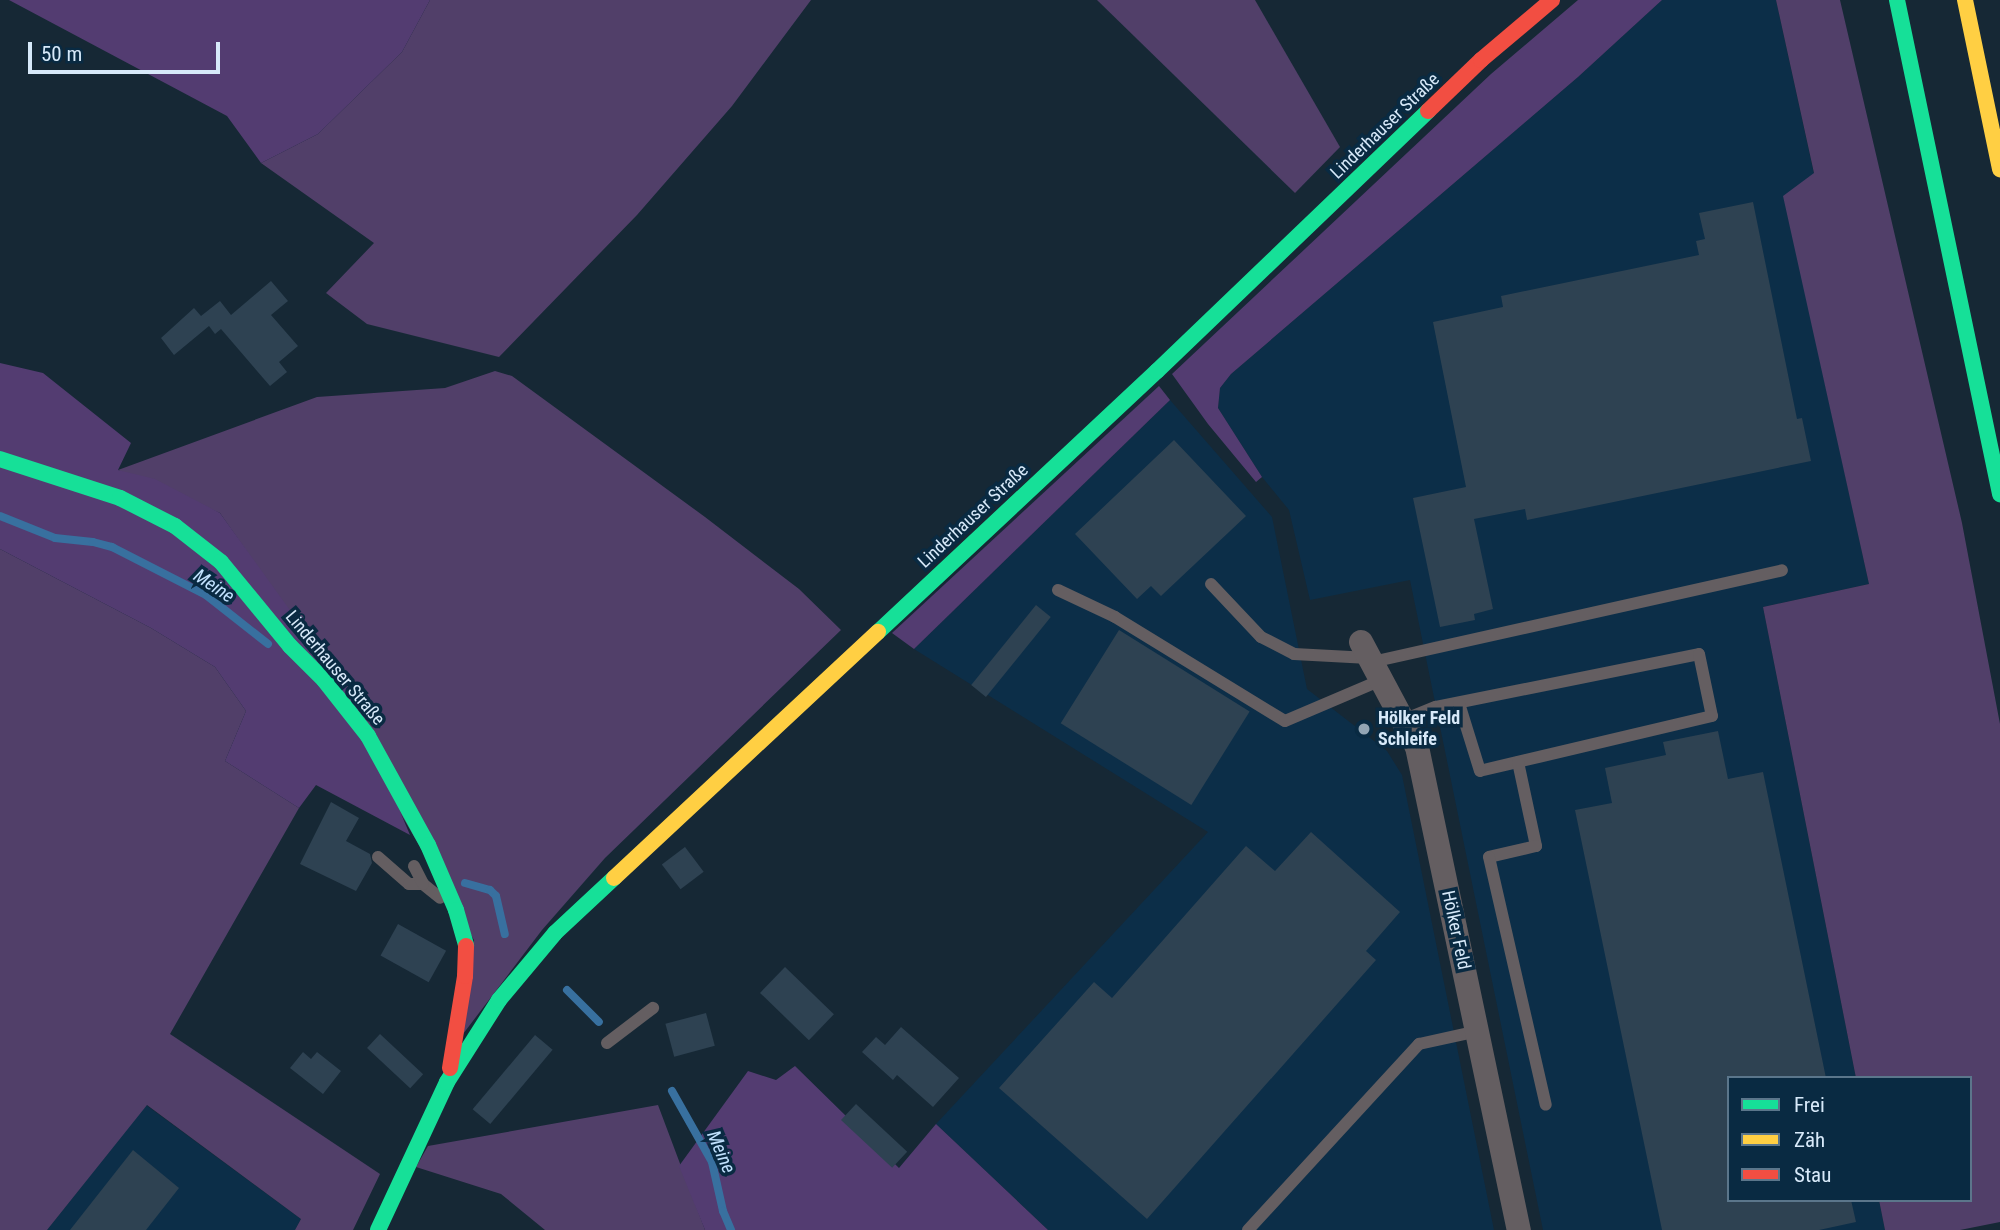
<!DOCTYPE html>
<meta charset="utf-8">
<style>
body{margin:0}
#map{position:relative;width:2000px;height:1230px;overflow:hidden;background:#162835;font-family:"Roboto Condensed",sans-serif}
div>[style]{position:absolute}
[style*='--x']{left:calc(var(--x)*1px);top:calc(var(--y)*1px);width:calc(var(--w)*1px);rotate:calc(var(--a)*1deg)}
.built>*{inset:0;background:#0c2e48}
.green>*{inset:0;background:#513f69}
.forest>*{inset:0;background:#533c71}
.stream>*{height:8px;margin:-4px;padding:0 4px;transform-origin:4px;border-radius:4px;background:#38709f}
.building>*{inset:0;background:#2e4252;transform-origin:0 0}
.lane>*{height:12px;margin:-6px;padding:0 6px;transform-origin:6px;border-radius:6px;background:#645e61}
.street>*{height:24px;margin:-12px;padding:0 12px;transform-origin:12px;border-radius:12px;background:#645e61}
.fast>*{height:16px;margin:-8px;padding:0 8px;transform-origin:8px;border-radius:8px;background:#16e098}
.slow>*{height:16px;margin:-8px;padding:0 8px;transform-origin:8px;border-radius:8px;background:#ffcf43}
.jam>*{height:16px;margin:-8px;padding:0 8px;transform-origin:8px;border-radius:8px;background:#f24e42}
.dots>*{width:19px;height:19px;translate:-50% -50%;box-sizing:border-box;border:4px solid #092a42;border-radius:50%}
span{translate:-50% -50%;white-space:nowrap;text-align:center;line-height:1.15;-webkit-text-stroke:7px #092a42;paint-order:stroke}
.street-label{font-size:18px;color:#d7e9f9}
.poi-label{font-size:18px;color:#d7e9f9;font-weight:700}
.left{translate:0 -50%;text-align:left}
.water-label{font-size:19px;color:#c2e2fe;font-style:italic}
.legend{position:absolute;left:1727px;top:1076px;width:245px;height:126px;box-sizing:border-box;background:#092a42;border:2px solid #5b768b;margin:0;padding:9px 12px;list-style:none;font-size:21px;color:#d7e9f9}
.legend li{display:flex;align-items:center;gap:14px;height:35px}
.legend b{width:35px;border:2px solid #5b768b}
.scale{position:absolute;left:28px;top:42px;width:192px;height:32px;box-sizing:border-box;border:4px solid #d7e9f9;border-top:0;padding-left:9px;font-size:21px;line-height:24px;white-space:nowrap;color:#d7e9f9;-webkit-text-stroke:5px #092a42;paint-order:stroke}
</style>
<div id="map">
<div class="built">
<div style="clip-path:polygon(1662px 0,1776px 0,1814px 174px,1784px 196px,1869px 584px,1763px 607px,1856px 1078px,1729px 1078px,1729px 1200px,1879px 1200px,1885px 1230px,1543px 1230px,1410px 580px,1310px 600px,1289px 510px,1262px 477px,1218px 408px,1220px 388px,1231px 374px,1578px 77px)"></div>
<div style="clip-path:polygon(1170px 400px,1272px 517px,1307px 689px,1387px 751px,1402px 775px,1494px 1230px,1048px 1230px,936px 1124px,1208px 832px,914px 649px)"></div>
<div style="clip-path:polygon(146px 1105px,301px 1219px,295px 1230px,47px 1230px)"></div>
</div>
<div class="green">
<div style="clip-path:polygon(430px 0,811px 0,732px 106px,637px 215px,499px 357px,367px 324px,326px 293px,374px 243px,261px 163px,318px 134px,402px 52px)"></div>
<div style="clip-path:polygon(1097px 0,1255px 0,1340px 147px,1295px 193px)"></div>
<div style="clip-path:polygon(1776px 0,1840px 0,1962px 523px,2000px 724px,2000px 1222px,1960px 1230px,1885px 1230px,1879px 1200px,1970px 1200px,1970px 1078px,1856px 1078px,1763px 607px,1869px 584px,1783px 196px,1814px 173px)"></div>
<div style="clip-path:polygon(495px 371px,512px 376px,705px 517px,799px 589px,841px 630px,605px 858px,542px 930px,460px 1038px,474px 940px,257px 566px,220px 513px,118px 470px,317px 397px,445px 388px)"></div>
<div style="clip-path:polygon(0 549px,151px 628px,215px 667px,246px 711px,225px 761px,299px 808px,170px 1034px,380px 1174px,353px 1230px,295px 1230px,301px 1219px,147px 1105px,47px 1230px,0 1230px)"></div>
<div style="clip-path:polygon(658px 1105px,705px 1230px,545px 1230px,501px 1194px,416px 1167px,428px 1146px)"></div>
</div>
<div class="forest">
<div style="clip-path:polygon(9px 0,430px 0,402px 52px,318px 134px,261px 163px,227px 116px)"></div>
<div style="clip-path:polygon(1578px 0,1662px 0,1578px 77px,1231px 374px,1220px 388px,1218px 408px,1262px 477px,1256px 482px,1208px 424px,1172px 374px,1491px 74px)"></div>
<div style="clip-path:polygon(0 363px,43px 373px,131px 443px,118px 470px,155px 479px,220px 513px,351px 695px,410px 835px,316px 785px,299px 808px,225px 761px,246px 711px,215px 667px,151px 628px,0 549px)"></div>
<div style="clip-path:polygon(1159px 386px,1170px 400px,914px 649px,892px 633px)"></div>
<div style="clip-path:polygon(795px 1066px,899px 1168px,936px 1124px,1048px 1230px,705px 1230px,679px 1166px,748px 1071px,776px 1080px)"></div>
</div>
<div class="stream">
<div style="--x:0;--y:516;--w:59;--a:21.8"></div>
<div style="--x:55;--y:538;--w:38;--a:6"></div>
<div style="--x:93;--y:542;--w:20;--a:15"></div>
<div style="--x:112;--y:547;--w:106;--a:27.1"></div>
<div style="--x:206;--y:595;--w:79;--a:38.3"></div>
<div style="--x:465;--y:883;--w:26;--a:16"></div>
<div style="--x:490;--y:890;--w:8;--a:45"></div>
<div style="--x:496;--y:896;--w:39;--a:77"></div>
<div style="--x:567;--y:990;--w:45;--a:45"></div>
<div style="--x:672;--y:1091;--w:81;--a:60.6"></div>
<div style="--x:712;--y:1162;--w:50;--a:77.3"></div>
<div style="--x:723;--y:1211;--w:21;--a:67"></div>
</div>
<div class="building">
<div style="clip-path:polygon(1753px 202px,1797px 419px,1802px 418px,1811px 461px,1527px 520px,1525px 509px,1474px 519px,1493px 609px,1474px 614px,1475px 620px,1440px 627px,1413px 498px,1466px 487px,1433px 322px,1503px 307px,1501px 296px,1699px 255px,1696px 241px,1705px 239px,1699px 213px)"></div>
<div style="clip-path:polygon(271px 281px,288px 301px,271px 315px,298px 346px,279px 362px,287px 372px,270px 386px,221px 329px,215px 334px,209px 326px,174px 355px,161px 338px,194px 308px,201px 316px,220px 301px,231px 315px)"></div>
<div style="clip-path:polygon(1174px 440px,1246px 516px,1161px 596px,1151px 586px,1137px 599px,1075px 534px)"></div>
<div style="left:1036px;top:605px;width:19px;height:103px;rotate:39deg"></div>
<div style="left:1119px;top:630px;width:154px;height:110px;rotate:32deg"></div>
<div style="clip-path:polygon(1718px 731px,1728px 779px,1763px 772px,1826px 1078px,1729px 1078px,1729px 1200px,1851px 1200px,1856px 1222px,1819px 1230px,1662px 1230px,1575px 810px,1612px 803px,1605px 768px,1666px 755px,1663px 742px)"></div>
<div style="clip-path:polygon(331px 802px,359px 818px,346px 841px,370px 854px,372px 863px,356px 891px,300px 864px)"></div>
<div style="clip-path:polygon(1311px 832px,1400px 912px,1366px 951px,1376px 960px,1147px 1219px,999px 1088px,1094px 982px,1112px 998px,1246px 846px,1275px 871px)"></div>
<div style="left:685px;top:847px;width:31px;height:29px;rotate:53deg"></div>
<div style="left:398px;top:924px;width:55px;height:36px;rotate:29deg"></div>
<div style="left:785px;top:967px;width:68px;height:36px;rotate:44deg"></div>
<div style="left:706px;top:1013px;width:34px;height:42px;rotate:75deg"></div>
<div style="clip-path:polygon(901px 1027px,959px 1078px,933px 1107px,897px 1075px,893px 1080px,862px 1052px,876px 1037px,885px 1045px)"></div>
<div style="left:380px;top:1034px;width:59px;height:19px;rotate:43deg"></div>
<div style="left:535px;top:1035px;width:23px;height:97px;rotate:40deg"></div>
<div style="clip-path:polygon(303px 1052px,311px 1059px,317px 1052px,341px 1071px,323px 1094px,290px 1068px)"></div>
<div style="left:856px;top:1104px;width:70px;height:22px;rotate:43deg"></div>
<div style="clip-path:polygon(133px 1150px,179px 1188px,146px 1230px,70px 1230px)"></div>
</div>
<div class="lane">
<div style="--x:1211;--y:584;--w:73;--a:46.7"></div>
<div style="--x:1261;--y:637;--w:37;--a:27"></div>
<div style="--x:1294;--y:654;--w:75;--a:3.1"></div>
<div style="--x:1058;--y:590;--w:63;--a:25.3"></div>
<div style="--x:1115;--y:617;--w:199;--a:31.5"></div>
<div style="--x:1285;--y:721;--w:104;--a:-23.1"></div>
<div style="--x:1372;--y:662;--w:420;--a:-12.6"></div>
<div style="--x:1403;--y:720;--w:35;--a:-22"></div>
<div style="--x:1436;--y:707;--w:268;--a:-11.4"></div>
<div style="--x:1699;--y:654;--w:63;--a:78.2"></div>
<div style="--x:1712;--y:716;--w:238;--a:166.7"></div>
<div style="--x:1480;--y:771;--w:71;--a:-107.2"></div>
<div style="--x:1518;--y:762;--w:86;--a:77.9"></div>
<div style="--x:1536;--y:846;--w:48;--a:166.8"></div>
<div style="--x:1489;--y:857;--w:254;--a:77.1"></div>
<div style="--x:378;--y:857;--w:41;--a:41.1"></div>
<div style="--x:409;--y:884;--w:14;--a:0"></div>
<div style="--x:423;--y:884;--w:22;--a:39"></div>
<div style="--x:414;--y:866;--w:20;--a:63"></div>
<div style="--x:607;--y:1043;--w:58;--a:-37.3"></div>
<div style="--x:1248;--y:1230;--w:253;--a:-47.4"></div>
<div style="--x:1419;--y:1044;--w:60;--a:-12.4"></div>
</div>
<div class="street">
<div style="--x:1361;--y:642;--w:119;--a:61.9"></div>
<div style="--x:1417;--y:747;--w:494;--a:78.1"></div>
</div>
<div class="fast">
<div style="--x:1897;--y:0;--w:505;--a:78.22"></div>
<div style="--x:0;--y:459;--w:126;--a:18"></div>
<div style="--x:120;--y:498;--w:62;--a:27"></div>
<div style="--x:175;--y:526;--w:58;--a:38"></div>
<div style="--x:221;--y:562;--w:109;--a:50.6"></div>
<div style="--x:290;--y:646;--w:48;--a:45"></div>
<div style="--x:324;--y:680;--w:71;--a:51.8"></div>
<div style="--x:368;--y:736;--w:124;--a:61.2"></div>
<div style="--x:428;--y:845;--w:71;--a:66.7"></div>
<div style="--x:456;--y:910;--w:37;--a:74"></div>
<div style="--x:878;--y:632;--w:382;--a:-43.1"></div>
<div style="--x:1157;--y:371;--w:376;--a:-43.8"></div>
<div style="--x:378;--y:1230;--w:163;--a:-65"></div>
<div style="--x:447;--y:1082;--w:97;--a:-57.6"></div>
<div style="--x:499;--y:1000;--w:87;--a:-50.1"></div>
<div style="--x:555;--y:933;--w:81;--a:-43"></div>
</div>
<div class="slow">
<div style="--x:1965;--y:0;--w:173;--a:78.3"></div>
<div style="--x:614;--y:878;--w:361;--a:-43"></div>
</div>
<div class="jam">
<div style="--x:1428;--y:111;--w:74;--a:-43.9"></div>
<div style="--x:1481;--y:60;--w:93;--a:-40.2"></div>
<div style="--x:450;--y:1068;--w:93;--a:-80.7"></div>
<div style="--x:465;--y:976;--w:30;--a:-88"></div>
</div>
<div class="dots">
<div style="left:1364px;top:729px;background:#93a5b4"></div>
</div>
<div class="street-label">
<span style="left:1385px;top:126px;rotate:-44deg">Linderhauser Straße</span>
<span style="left:973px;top:516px;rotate:-43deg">Linderhauser Straße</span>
<span style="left:335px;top:668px;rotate:50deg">Linderhauser Straße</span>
<span style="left:1456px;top:930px;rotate:78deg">Hölker Feld</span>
</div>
<div class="poi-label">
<span class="left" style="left:1378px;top:729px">Hölker Feld<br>Schleife</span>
</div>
<div class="water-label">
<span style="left:214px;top:586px;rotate:34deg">Meine</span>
<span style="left:721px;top:1152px;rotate:67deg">Meine</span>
</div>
<ul class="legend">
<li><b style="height:9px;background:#16e098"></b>Frei</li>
<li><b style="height:9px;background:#ffcf43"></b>Zäh</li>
<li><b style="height:9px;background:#f24e42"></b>Stau</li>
</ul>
<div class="scale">50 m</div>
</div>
